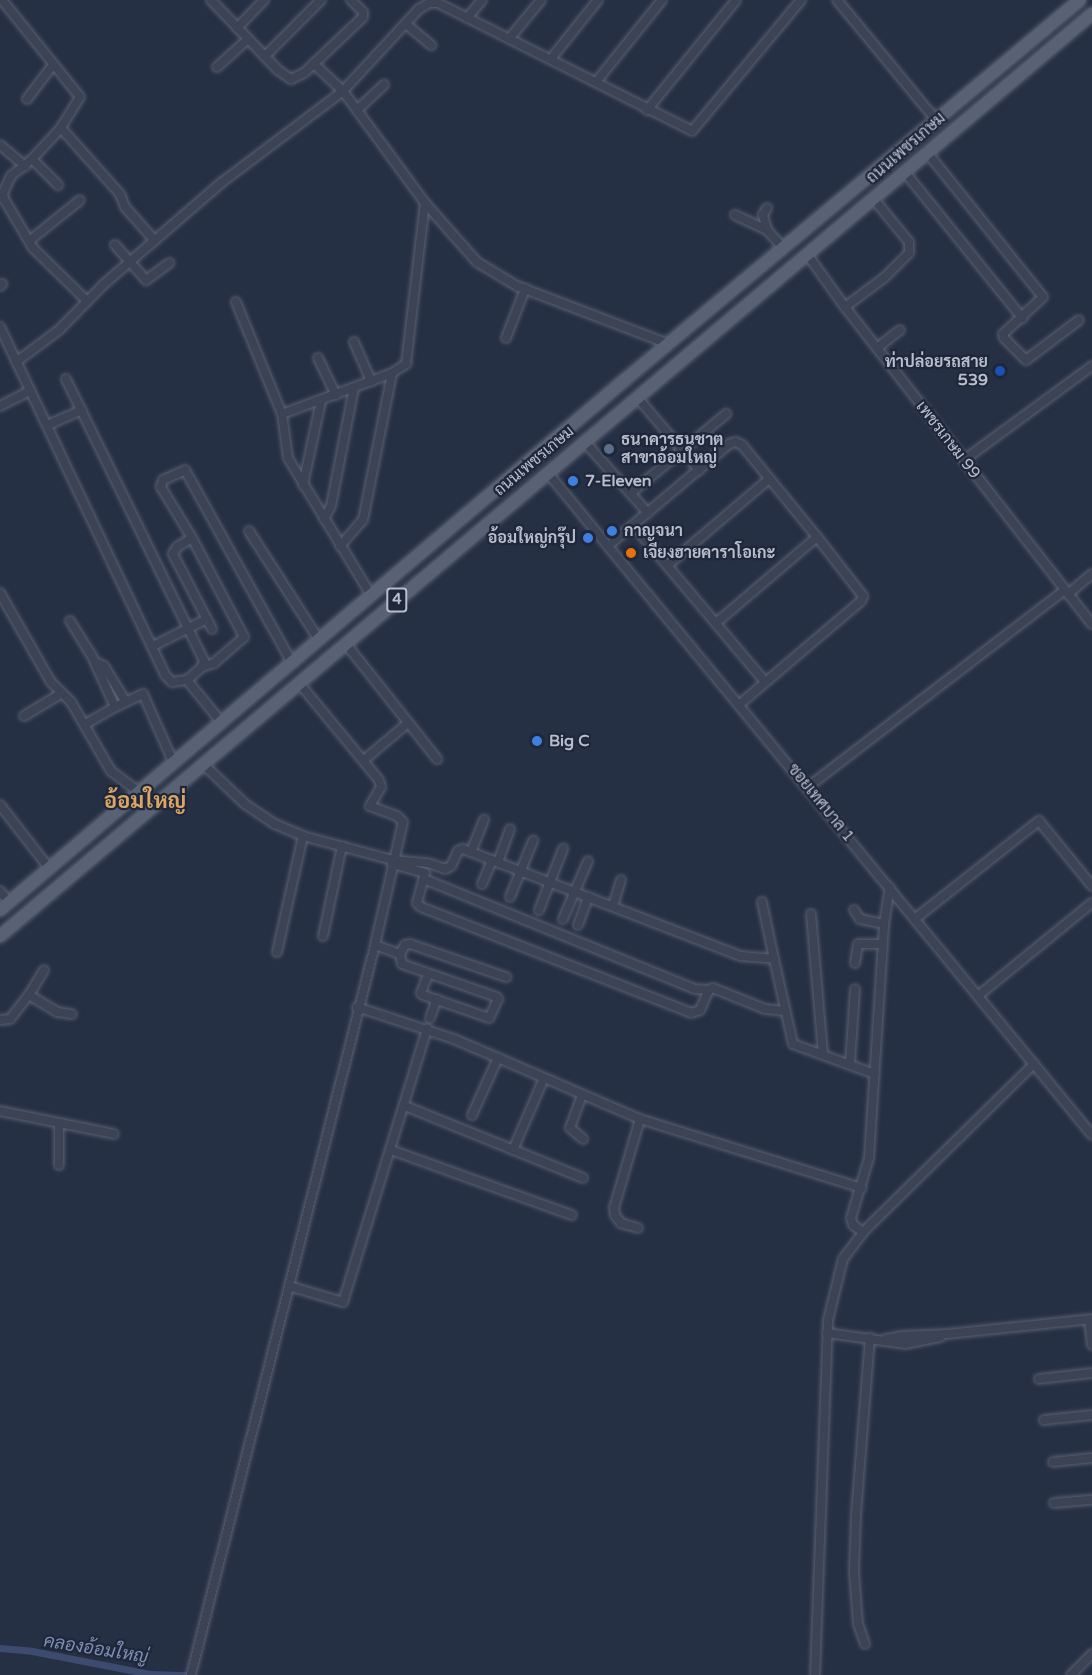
<!DOCTYPE html>
<meta charset="utf-8">
<style>
body{margin:0}
#map{position:relative;width:1092px;height:1675px;overflow:hidden;background:#263045;font-family:"Varela Round",Sarabun,sans-serif}
div>[style]{position:absolute}
[style*='--x']{left:calc(var(--x)*1px);top:calc(var(--y)*1px);width:calc(var(--w)*1px);rotate:calc(var(--a)*1deg)}
.canal>*{height:7px;margin:-3.5px;padding:0 3.5px;transform-origin:3.5px;border-radius:3.5px;background:#3c4b6e}
.roads{filter:drop-shadow(0 0 2px #5a6071) drop-shadow(0 0 2px #5a6071)}
.minor>*{height:8px;margin:-4px;padding:0 4px;transform-origin:4px;border-radius:4px;background:#3b4354}
.primary>*{height:12px;margin:-6px;padding:0 6px;transform-origin:6px;border-radius:6px;background:#596174}
.dots>*{width:16px;height:16px;translate:-50% -50%;box-sizing:border-box;border:3px solid #1f273a;border-radius:50%}
span{translate:-50% -50%;white-space:nowrap;text-align:center;line-height:1.15;-webkit-text-stroke:4.5px #1f273a;paint-order:stroke}
.shield-label span{padding:2px 4px;background:#1f273a;border:2px solid;border-radius:4px;-webkit-text-stroke-width:0}
.shield-label{font-size:15px;color:#b9becd;font-weight:700}
.street-label{font-size:16px;color:#b9becd}
.poi-label{font-size:16px;color:#b9becd;font-weight:700}
.right{translate:-100% -50%;text-align:right}
.left{translate:0 -50%;text-align:left}
.water-label{font-size:18px;color:#7f90b5;font-style:italic}
.district-label{font-size:22px;color:#dba566;font-weight:700}
</style>
<div id="map">
<div class="canal">
<div style="--x:0;--y:1648;--w:32;--a:5"></div>
<div style="--x:32;--y:1651;--w:120;--a:11"></div>
<div style="--x:150;--y:1674;--w:37;--a:2"></div>
</div>
<div class="roads">
<div class="minor">
<div style="--x:2;--y:0;--w:124;--a:51.2"></div>
<div style="--x:80;--y:97;--w:36;--a:122"></div>
<div style="--x:61;--y:128;--w:42;--a:133.1"></div>
<div style="--x:32;--y:159;--w:27;--a:141"></div>
<div style="--x:11;--y:176;--w:19;--a:115"></div>
<div style="--x:3;--y:193;--w:6;--a:81"></div>
<div style="--x:4;--y:199;--w:57;--a:59.4"></div>
<div style="--x:33;--y:248;--w:76;--a:44.5"></div>
<div style="--x:211;--y:0;--w:97;--a:46.3"></div>
<div style="--x:278;--y:70;--w:16;--a:35"></div>
<div style="--x:291;--y:79;--w:14;--a:-25"></div>
<div style="--x:304;--y:73;--w:81;--a:-43.5"></div>
<div style="--x:363;--y:17;--w:5;--a:-90"></div>
<div style="--x:363;--y:12;--w:17;--a:-135"></div>
<div style="--x:837;--y:0;--w:156;--a:50.5"></div>
<div style="--x:467;--y:18;--w:23;--a:-50"></div>
<div style="--x:406;--y:24;--w:33;--a:40"></div>
<div style="--x:237;--y:28;--w:39;--a:-46"></div>
<div style="--x:509;--y:39;--w:50;--a:-50.6"></div>
<div style="--x:554;--y:55;--w:70;--a:-51.3"></div>
<div style="--x:265;--y:56;--w:79;--a:-45"></div>
<div style="--x:314;--y:64;--w:40;--a:43"></div>
<div style="--x:343;--y:91;--w:139;--a:53.8"></div>
<div style="--x:425;--y:203;--w:79;--a:48.6"></div>
<div style="--x:477;--y:262;--w:47;--a:31"></div>
<div style="--x:517;--y:286;--w:163;--a:20.9"></div>
<div style="--x:217;--y:67;--w:42;--a:-42.1"></div>
<div style="--x:596;--y:82;--w:105;--a:-51.2"></div>
<div style="--x:27;--y:99;--w:43;--a:-52.6"></div>
<div style="--x:357;--y:110;--w:37;--a:-43"></div>
<div style="--x:647;--y:110;--w:141;--a:-51"></div>
<div style="--x:61;--y:128;--w:89;--a:48.2"></div>
<div style="--x:120;--y:194;--w:14;--a:69"></div>
<div style="--x:125;--y:207;--w:45;--a:48.6"></div>
<div style="--x:0;--y:145;--w:33;--a:40"></div>
<div style="--x:926;--y:151;--w:187;--a:51.3"></div>
<div style="--x:1043;--y:297;--w:54;--a:137.2"></div>
<div style="--x:1003;--y:334;--w:4;--a:76"></div>
<div style="--x:1004;--y:338;--w:31;--a:45"></div>
<div style="--x:1026;--y:360;--w:66;--a:-37"></div>
<div style="--x:32;--y:159;--w:37;--a:45"></div>
<div style="--x:904;--y:171;--w:189;--a:51.2"></div>
<div style="--x:735;--y:215;--w:35;--a:25"></div>
<div style="--x:767;--y:230;--w:24;--a:48"></div>
<div style="--x:767;--y:230;--w:16;--a:-105"></div>
<div style="--x:763;--y:215;--w:8;--a:-60"></div>
<div style="--x:29;--y:241;--w:65;--a:-38.8"></div>
<div style="--x:115;--y:245;--w:47;--a:48.5"></div>
<div style="--x:146;--y:280;--w:29;--a:-36"></div>
<div style="--x:807;--y:254;--w:65;--a:54.4"></div>
<div style="--x:845;--y:307;--w:402;--a:52.1"></div>
<div style="--x:0;--y:286;--w:3;--a:-45"></div>
<div style="--x:236;--y:302;--w:121;--a:67.7"></div>
<div style="--x:282;--y:414;--w:44;--a:82.2"></div>
<div style="--x:288;--y:458;--w:160;--a:58.8"></div>
<div style="--x:845;--y:307;--w:50;--a:-36.9"></div>
<div style="--x:885;--y:277;--w:34;--a:-45"></div>
<div style="--x:909;--y:253;--w:11;--a:-90"></div>
<div style="--x:909;--y:242;--w:57;--a:-129.3"></div>
<div style="--x:0;--y:327;--w:385;--a:64.6"></div>
<div style="--x:165;--y:675;--w:10;--a:45"></div>
<div style="--x:172;--y:682;--w:15;--a:-8"></div>
<div style="--x:187;--y:680;--w:20;--a:-41"></div>
<div style="--x:202;--y:667;--w:6;--a:-72"></div>
<div style="--x:204;--y:661;--w:314;--a:-116.1"></div>
<div style="--x:506;--y:338;--w:53;--a:-68.8"></div>
<div style="--x:354;--y:342;--w:43;--a:66.4"></div>
<div style="--x:877;--y:348;--w:29;--a:-38"></div>
<div style="--x:318;--y:358;--w:41;--a:64.1"></div>
<div style="--x:16;--y:362;--w:54;--a:-36.7"></div>
<div style="--x:59;--y:330;--w:64;--a:-45.6"></div>
<div style="--x:104;--y:284;--w:155;--a:-40.8"></div>
<div style="--x:221;--y:183;--w:153;--a:-37"></div>
<div style="--x:343;--y:91;--w:112;--a:-47.2"></div>
<div style="--x:419;--y:9;--w:12;--a:-31"></div>
<div style="--x:429;--y:3;--w:9;--a:0"></div>
<div style="--x:438;--y:3;--w:284;--a:26.7"></div>
<div style="--x:692;--y:131;--w:170;--a:-50.2"></div>
<div style="--x:637;--y:397;--w:96;--a:49.7"></div>
<div style="--x:0;--y:406;--w:34;--a:-27"></div>
<div style="--x:282;--y:414;--w:117;--a:-20.4"></div>
<div style="--x:392;--y:373;--w:17;--a:-33"></div>
<div style="--x:406;--y:364;--w:162;--a:-83.3"></div>
<div style="--x:48;--y:425;--w:37;--a:-24"></div>
<div style="--x:584;--y:441;--w:96;--a:48.4"></div>
<div style="--x:964;--y:460;--w:159;--a:-36.3"></div>
<div style="--x:547;--y:472;--w:858;--a:50.58"></div>
<div style="--x:303;--y:485;--w:86;--a:-77.9"></div>
<div style="--x:631;--y:493;--w:124;--a:-39.7"></div>
<div style="--x:324;--y:519;--w:15;--a:-62"></div>
<div style="--x:331;--y:506;--w:120;--a:-79"></div>
<div style="--x:633;--y:525;--w:205;--a:49.9"></div>
<div style="--x:249;--y:531;--w:130;--a:57.3"></div>
<div style="--x:192;--y:538;--w:112;--a:62.3"></div>
<div style="--x:244;--y:637;--w:40;--a:139"></div>
<div style="--x:214;--y:663;--w:13;--a:162"></div>
<div style="--x:609;--y:545;--w:157;--a:-40.1"></div>
<div style="--x:729;--y:444;--w:7;--a:-16"></div>
<div style="--x:736;--y:442;--w:7;--a:27"></div>
<div style="--x:742;--y:445;--w:119;--a:50.8"></div>
<div style="--x:817;--y:537;--w:75;--a:52.1"></div>
<div style="--x:863;--y:596;--w:5;--a:112"></div>
<div style="--x:861;--y:601;--w:159;--a:139.6"></div>
<div style="--x:340;--y:546;--w:35;--a:-49"></div>
<div style="--x:363;--y:520;--w:150;--a:-78.8"></div>
<div style="--x:668;--y:565;--w:133;--a:-40.4"></div>
<div style="--x:0;--y:593;--w:103;--a:60.2"></div>
<div style="--x:51;--y:682;--w:28;--a:45"></div>
<div style="--x:71;--y:702;--w:80;--a:59.9"></div>
<div style="--x:111;--y:771;--w:35;--a:37"></div>
<div style="--x:1068;--y:594;--w:31;--a:-40"></div>
<div style="--x:70;--y:621;--w:39;--a:58"></div>
<div style="--x:91;--y:654;--w:58;--a:65.6"></div>
<div style="--x:115;--y:707;--w:34;--a:150"></div>
<div style="--x:716;--y:623;--w:133;--a:-40.4"></div>
<div style="--x:212;--y:629;--w:85;--a:-117.5"></div>
<div style="--x:173;--y:554;--w:8;--a:-60"></div>
<div style="--x:177;--y:547;--w:17;--a:-31"></div>
<div style="--x:192;--y:538;--w:60;--a:-121.3"></div>
<div style="--x:161;--y:487;--w:7;--a:-74"></div>
<div style="--x:163;--y:480;--w:24;--a:-24"></div>
<div style="--x:185;--y:470;--w:221;--a:61"></div>
<div style="--x:346;--y:644;--w:147;--a:51.6"></div>
<div style="--x:153;--y:646;--w:60;--a:-26.6"></div>
<div style="--x:95;--y:662;--w:10;--a:24"></div>
<div style="--x:104;--y:666;--w:42;--a:58.6"></div>
<div style="--x:187;--y:680;--w:55;--a:50.9"></div>
<div style="--x:115;--y:707;--w:31;--a:-25"></div>
<div style="--x:143;--y:694;--w:77;--a:66.1"></div>
<div style="--x:24;--y:716;--w:44;--a:-31.2"></div>
<div style="--x:364;--y:760;--w:57;--a:-40.1"></div>
<div style="--x:203;--y:764;--w:58;--a:43.6"></div>
<div style="--x:245;--y:804;--w:36;--a:34"></div>
<div style="--x:275;--y:824;--w:30;--a:23"></div>
<div style="--x:303;--y:836;--w:92;--a:15.1"></div>
<div style="--x:392;--y:860;--w:36;--a:5"></div>
<div style="--x:428;--y:863;--w:18;--a:19"></div>
<div style="--x:445;--y:869;--w:7;--a:-27"></div>
<div style="--x:451;--y:866;--w:17;--a:-65"></div>
<div style="--x:458;--y:851;--w:5;--a:-22"></div>
<div style="--x:463;--y:849;--w:298;--a:21.1"></div>
<div style="--x:741;--y:956;--w:33;--a:5"></div>
<div style="--x:774;--y:959;--w:87;--a:77.4"></div>
<div style="--x:793;--y:1044;--w:87;--a:20.1"></div>
<div style="--x:808;--y:787;--w:324;--a:-37.5"></div>
<div style="--x:0;--y:805;--w:80;--a:52.1"></div>
<div style="--x:471;--y:852;--w:35;--a:-68"></div>
<div style="--x:498;--y:862;--w:35;--a:-70"></div>
<div style="--x:392;--y:864;--w:34;--a:15"></div>
<div style="--x:425;--y:873;--w:31;--a:105"></div>
<div style="--x:417;--y:903;--w:6;--a:45"></div>
<div style="--x:421;--y:907;--w:290;--a:21.4"></div>
<div style="--x:691;--y:1013;--w:9;--a:-18"></div>
<div style="--x:700;--y:1010;--w:22;--a:-66"></div>
<div style="--x:709;--y:990;--w:4;--a:-27"></div>
<div style="--x:713;--y:988;--w:56;--a:22"></div>
<div style="--x:765;--y:1009;--w:20;--a:6"></div>
<div style="--x:424;--y:879;--w:292;--a:22.1"></div>
<div style="--x:695;--y:989;--w:14;--a:4"></div>
<div style="--x:482;--y:884;--w:26;--a:-67"></div>
<div style="--x:0;--y:891;--w:14;--a:51"></div>
<div style="--x:510;--y:897;--w:61;--a:-67.7"></div>
<div style="--x:762;--y:902;--w:58;--a:78.1"></div>
<div style="--x:613;--y:906;--w:27;--a:-73"></div>
<div style="--x:539;--y:910;--w:66;--a:-68.5"></div>
<div style="--x:854;--y:910;--w:11;--a:56"></div>
<div style="--x:860;--y:919;--w:25;--a:12"></div>
<div style="--x:811;--y:914;--w:141;--a:85.1"></div>
<div style="--x:916;--y:918;--w:157;--a:-38.3"></div>
<div style="--x:1039;--y:821;--w:84;--a:50.8"></div>
<div style="--x:563;--y:919;--w:63;--a:-66.7"></div>
<div style="--x:578;--y:925;--w:30;--a:-70"></div>
<div style="--x:323;--y:936;--w:92;--a:-78.1"></div>
<div style="--x:375;--y:945;--w:27;--a:20"></div>
<div style="--x:400;--y:954;--w:10;--a:-61"></div>
<div style="--x:405;--y:945;--w:5;--a:-11"></div>
<div style="--x:410;--y:944;--w:102;--a:19"></div>
<div style="--x:277;--y:952;--w:119;--a:-77.4"></div>
<div style="--x:400;--y:954;--w:10;--a:79"></div>
<div style="--x:402;--y:964;--w:100;--a:19.3"></div>
<div style="--x:496;--y:997;--w:3;--a:45"></div>
<div style="--x:498;--y:999;--w:21;--a:115"></div>
<div style="--x:489;--y:1018;--w:70;--a:-160.8"></div>
<div style="--x:423;--y:995;--w:3;--a:-135"></div>
<div style="--x:421;--y:993;--w:19;--a:-69"></div>
<div style="--x:855;--y:963;--w:19;--a:-81"></div>
<div style="--x:858;--y:944;--w:24;--a:0"></div>
<div style="--x:29;--y:995;--w:29;--a:-59"></div>
<div style="--x:979;--y:995;--w:146;--a:-39.2"></div>
<div style="--x:357;--y:1007;--w:102;--a:18.3"></div>
<div style="--x:454;--y:1039;--w:202;--a:23.3"></div>
<div style="--x:640;--y:1119;--w:232;--a:17.3"></div>
<div style="--x:430;--y:1018;--w:20;--a:-70"></div>
<div style="--x:0;--y:1020;--w:10;--a:-6"></div>
<div style="--x:10;--y:1019;--w:31;--a:-52"></div>
<div style="--x:29;--y:995;--w:33;--a:31"></div>
<div style="--x:57;--y:1012;--w:15;--a:8"></div>
<div style="--x:850;--y:1064;--w:75;--a:-86.2"></div>
<div style="--x:582;--y:1095;--w:35;--a:110"></div>
<div style="--x:570;--y:1128;--w:17;--a:40"></div>
<div style="--x:405;--y:1106;--w:192;--a:22"></div>
<div style="--x:0;--y:1111;--w:116;--a:11.4"></div>
<div style="--x:472;--y:1115;--w:63;--a:-65.5"></div>
<div style="--x:59;--y:1123;--w:42;--a:90"></div>
<div style="--x:391;--y:1150;--w:192;--a:19.8"></div>
<div style="--x:513;--y:1150;--w:78;--a:-66.7"></div>
<div style="--x:638;--y:1228;--w:18;--a:-164"></div>
<div style="--x:621;--y:1223;--w:10;--a:-127"></div>
<div style="--x:615;--y:1215;--w:7;--a:-98"></div>
<div style="--x:614;--y:1208;--w:93;--a:-73.7"></div>
<div style="--x:863;--y:1232;--w:12;--a:-145"></div>
<div style="--x:853;--y:1225;--w:7;--a:-106"></div>
<div style="--x:851;--y:1218;--w:63;--a:-73.3"></div>
<div style="--x:869;--y:1158;--w:234;--a:-86.3"></div>
<div style="--x:884;--y:924;--w:37;--a:-81"></div>
<div style="--x:289;--y:1286;--w:56;--a:16.5"></div>
<div style="--x:343;--y:1302;--w:286;--a:-72.9"></div>
<div style="--x:1089;--y:1320;--w:25;--a:83"></div>
<div style="--x:827;--y:1333;--w:79;--a:8"></div>
<div style="--x:905;--y:1344;--w:36;--a:-11"></div>
<div style="--x:886;--y:1339;--w:15;--a:-11"></div>
<div style="--x:901;--y:1336;--w:46;--a:-2.5"></div>
<div style="--x:947;--y:1334;--w:146;--a:-5.9"></div>
<div style="--x:1039;--y:1379;--w:53;--a:-6.5"></div>
<div style="--x:1044;--y:1420;--w:48;--a:-5.9"></div>
<div style="--x:1053;--y:1462;--w:39;--a:-6"></div>
<div style="--x:1054;--y:1503;--w:38;--a:-5"></div>
<div style="--x:865;--y:1644;--w:21;--a:-109"></div>
<div style="--x:858;--y:1624;--w:52;--a:-94.4"></div>
<div style="--x:854;--y:1572;--w:57;--a:-88"></div>
<div style="--x:856;--y:1515;--w:178;--a:-85.5"></div>
<div style="--x:191;--y:1675;--w:753;--a:-75.85"></div>
<div style="--x:375;--y:945;--w:126;--a:-77.2"></div>
<div style="--x:403;--y:822;--w:8;--a:-135"></div>
<div style="--x:397;--y:816;--w:29;--a:-160"></div>
<div style="--x:370;--y:806;--w:22;--a:-60"></div>
<div style="--x:381;--y:787;--w:7;--a:-106"></div>
<div style="--x:379;--y:780;--w:126;--a:-129.5"></div>
<div style="--x:815;--y:1675;--w:355;--a:-87.9"></div>
<div style="--x:828;--y:1320;--w:63;--a:-76.2"></div>
<div style="--x:843;--y:1259;--w:34;--a:-53"></div>
<div style="--x:863;--y:1232;--w:240;--a:-44.5"></div>
<div style="--x:1071;--y:1675;--w:30;--a:-45"></div>
</div>
<div class="primary">
<div style="--x:0;--y:910;--w:821;--a:-40.31"></div>
<div style="--x:626;--y:379;--w:591;--a:-39.86"></div>
<div style="--x:0;--y:936;--w:1429;--a:-40.18"></div>
</div>
</div>
<div class="dots">
<div style="left:1000px;top:371px;background:#1a4fb4"></div>
<div style="left:609px;top:449px;background:#5c6f8a"></div>
<div style="left:573px;top:481px;background:#3f7fe0"></div>
<div style="left:612px;top:531px;background:#3f7fe0"></div>
<div style="left:588px;top:538px;background:#3f7fe0"></div>
<div style="left:631px;top:553px;background:#e8710a"></div>
<div style="left:537px;top:741px;background:#3f7fe0"></div>
</div>
<div class="shield-label">
<span style="left:397px;top:600px">4</span>
</div>
<div class="street-label">
<span style="left:906px;top:148px;rotate:-41deg">ถนนเพชรเกษม</span>
<span style="left:948px;top:440px;rotate:52deg">เพชรเกษม 99</span>
<span style="left:534px;top:461px;rotate:-40deg">ถนนเพชรเกษม</span>
<span style="left:821px;top:803px;rotate:51deg">ซอยเทศบาล 1</span>
</div>
<div class="poi-label">
<span class="right" style="left:988px;top:371px">ท่าปล่อยรถสาย<br>539</span>
<span class="left" style="left:621px;top:449px">ธนาคารธนชาต<br>สาขาอ้อมใหญ่</span>
<span class="left" style="left:585px;top:481px">7-Eleven</span>
<span class="left" style="left:624px;top:531px">กาญจนา</span>
<span class="right" style="left:576px;top:538px">อ้อมใหญ่กรุ๊ป</span>
<span class="left" style="left:643px;top:553px">เจียงฮายคาราโอเกะ</span>
<span class="left" style="left:549px;top:741px">Big C</span>
</div>
<div class="water-label">
<span style="left:96px;top:1649px;rotate:9deg">คลองอ้อมใหญ่</span>
</div>
<div class="district-label">
<span style="left:145px;top:802px">อ้อมใหญ่</span>
</div>
</div>
